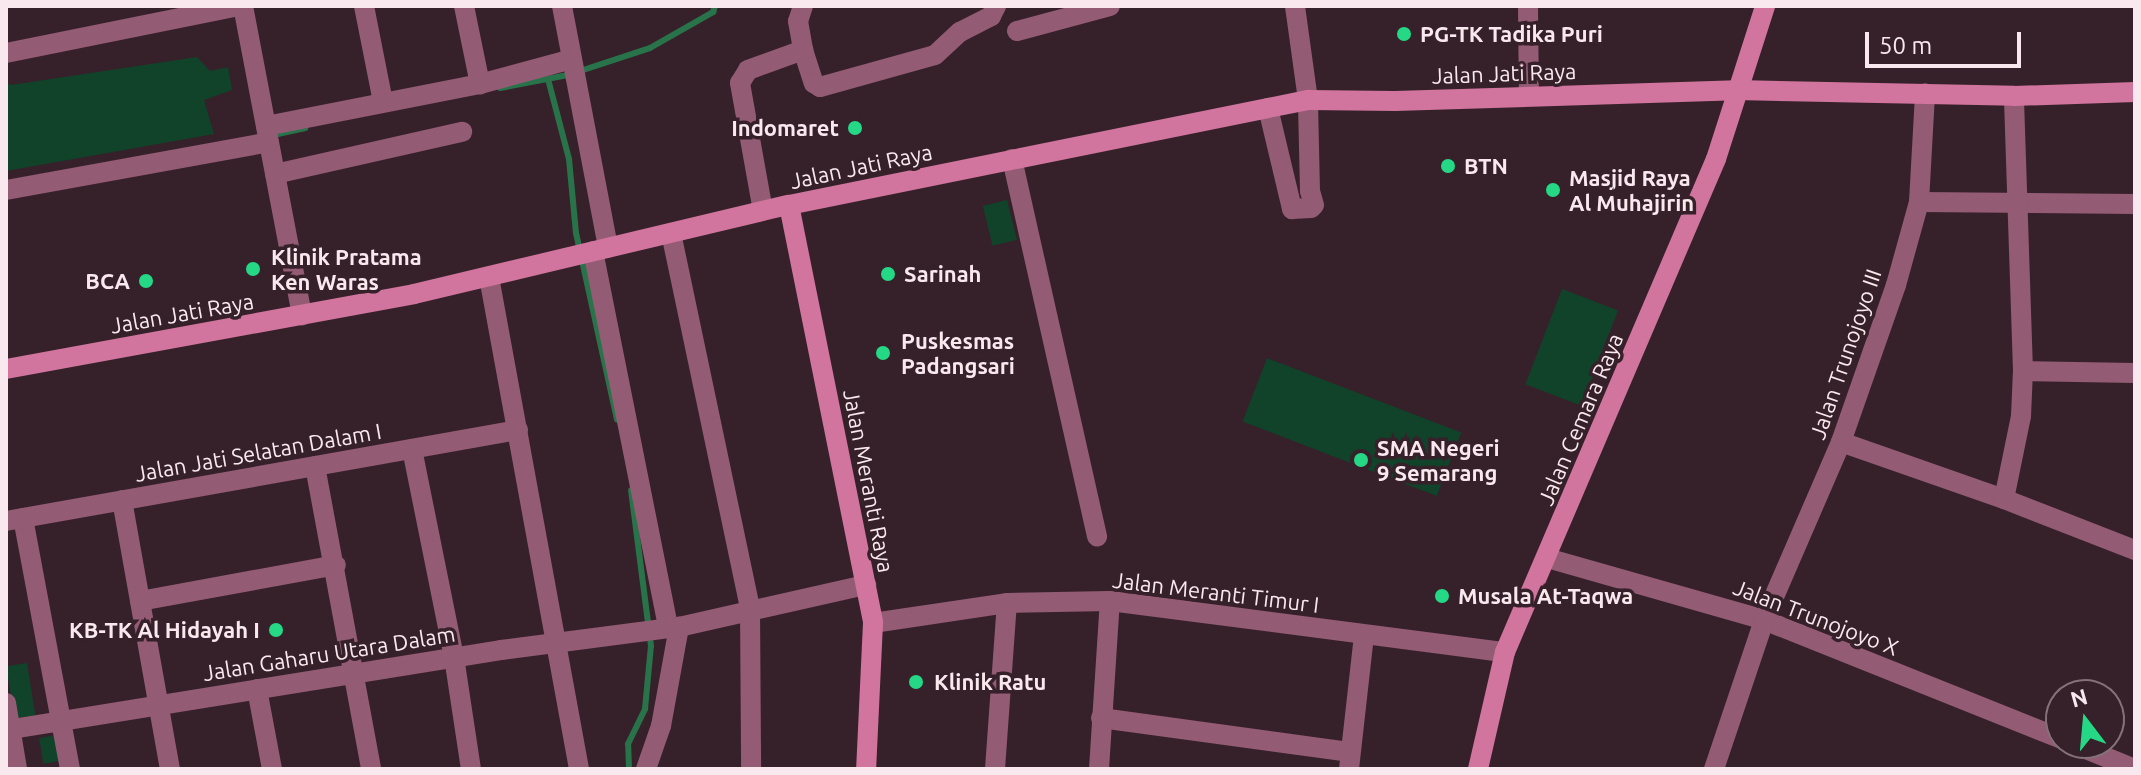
<!DOCTYPE html>
<style>
body{margin:0}
#map{position:relative;width:2141px;height:775px;overflow:hidden;background:#36212a;font-family:Ubuntu,sans-serif}
div>[style]{position:absolute}
[style*='--x']{left:calc(var(--x)*1px);top:calc(var(--y)*1px);width:calc(var(--w)*1px);rotate:calc(var(--a)*1deg)}
.green>*{inset:0;background:#104329;transform-origin:0 0}
.stream>*{height:6px;margin:-3px;padding:0 3px;transform-origin:3px;border-radius:3px;background:#29734b}
.street>*{height:20px;margin:-10px;padding:0 10px;transform-origin:10px;border-radius:10px;background:#945b74}
.secondary>*{height:20px;margin:-10px;padding:0 10px;transform-origin:10px;border-radius:10px;background:#d1759e}
.dots>*{width:22px;height:22px;translate:-50% -50%;box-sizing:border-box;border:4px solid #36212a;border-radius:50%}
span{translate:-50% -50%;white-space:nowrap;text-align:center;line-height:1.15;-webkit-text-stroke:7px #36212a;paint-order:stroke}
.poi-label{font-size:22px;color:#f9e9ef;font-weight:700}
.left{translate:0 -50%;text-align:left}
.right{translate:-100% -50%;text-align:right}
.street-label{font-size:22px;color:#f9e9ef}
.frame{position:absolute;inset:0;border:8px solid #f9e9ef;pointer-events:none}
.north{position:absolute;left:2045px;top:679px;width:80px;height:80px;box-sizing:border-box;background:#36212a;border:2px solid #847179;border-radius:50%;rotate:344deg;font-size:22px;font-weight:700;line-height:32px;text-align:center;color:#f9e9ef}
.north::after{content:'';display:block;margin:auto;width:28px;height:36px;background:#24d886;clip-path:polygon(50% 0,100% 100%,50% 72%,0 100%)}
.scale{position:absolute;left:1865px;top:32px;width:156px;height:36px;box-sizing:border-box;border:4px solid #f9e9ef;border-top:0;padding-left:10px;font-size:24px;line-height:28px;white-space:nowrap;color:#f9e9ef;-webkit-text-stroke:6px #36212a;paint-order:stroke}
</style>
<div id="map">
<div class="green">
<div style="clip-path:polygon(197px 57px,210px 71px,228px 67px,232px 90px,204px 100px,214px 134px,6px 171px,6px 82px,11px 85px)"></div>
<div style="left:1007px;top:200px;width:41px;height:25px;rotate:76deg"></div>
<div style="left:1562px;top:289px;width:60px;height:102px;rotate:21deg"></div>
<div style="left:1267px;top:358px;width:208px;height:68px;rotate:21deg"></div>
<div style="left:27px;top:663px;width:53px;height:21px;rotate:81deg"></div>
<div style="left:58px;top:735px;width:26px;height:19px;rotate:81deg"></div>
</div>
<div class="stream">
<div style="--x:548;--y:79;--w:83;--a:75.3"></div>
<div style="--x:569;--y:159;--w:74;--a:84.6"></div>
<div style="--x:576;--y:233;--w:191;--a:77.6"></div>
<div style="--x:500;--y:88;--w:69;--a:-10.8"></div>
<div style="--x:568;--y:75;--w:86;--a:-18.2"></div>
<div style="--x:650;--y:48;--w:73;--a:-29.7"></div>
<div style="--x:713;--y:12;--w:6;--a:-72"></div>
<div style="--x:273;--y:135;--w:33;--a:-12"></div>
<div style="--x:629;--y:769;--w:25;--a:-92"></div>
<div style="--x:628;--y:744;--w:39;--a:-64"></div>
<div style="--x:645;--y:709;--w:63;--a:-84.6"></div>
<div style="--x:651;--y:646;--w:157;--a:-97.3"></div>
</div>
<div class="street">
<div style="--x:243;--y:6;--w:315;--a:79.2"></div>
<div style="--x:364;--y:6;--w:98;--a:78.8"></div>
<div style="--x:464;--y:6;--w:80;--a:78.4"></div>
<div style="--x:562;--y:6;--w:246;--a:79.2"></div>
<div style="--x:803;--y:6;--w:16;--a:108"></div>
<div style="--x:798;--y:21;--w:29;--a:80"></div>
<div style="--x:803;--y:50;--w:35;--a:72"></div>
<div style="--x:814;--y:83;--w:7;--a:34"></div>
<div style="--x:820;--y:87;--w:119;--a:-15.5"></div>
<div style="--x:935;--y:55;--w:34;--a:-43"></div>
<div style="--x:960;--y:32;--w:35;--a:-27"></div>
<div style="--x:991;--y:16;--w:11;--a:-63"></div>
<div style="--x:1528;--y:6;--w:89;--a:89.4"></div>
<div style="--x:1017;--y:31;--w:96;--a:-15"></div>
<div style="--x:6;--y:53;--w:239;--a:-11.4"></div>
<div style="--x:1268;--y:108;--w:104;--a:76.6"></div>
<div style="--x:1292;--y:209;--w:19;--a:-3"></div>
<div style="--x:1311;--y:208;--w:4;--a:-45"></div>
<div style="--x:1314;--y:205;--w:15;--a:-106"></div>
<div style="--x:1310;--y:191;--w:91;--a:-91.3"></div>
<div style="--x:1308;--y:100;--w:95;--a:-97.9"></div>
<div style="--x:266;--y:126;--w:218;--a:-11.1"></div>
<div style="--x:480;--y:84;--w:95;--a:-15.2"></div>
<div style="--x:1012;--y:159;--w:387;--a:77.3"></div>
<div style="--x:275;--y:174;--w:192;--a:-12.7"></div>
<div style="--x:6;--y:190;--w:267;--a:-10.3"></div>
<div style="--x:1919;--y:202;--w:216;--a:0.5"></div>
<div style="--x:763;--y:211;--w:130;--a:-100.2"></div>
<div style="--x:740;--y:83;--w:15;--a:-58"></div>
<div style="--x:748;--y:70;--w:59;--a:-20"></div>
<div style="--x:671;--y:233;--w:384;--a:78.1"></div>
<div style="--x:750;--y:609;--w:160;--a:89.6"></div>
<div style="--x:593;--y:251;--w:384;--a:78.7"></div>
<div style="--x:489;--y:277;--w:500;--a:79.63"></div>
<div style="--x:2023;--y:371;--w:112;--a:1"></div>
<div style="--x:1841;--y:442;--w:173;--a:19.3"></div>
<div style="--x:2004;--y:499;--w:141;--a:21.3"></div>
<div style="--x:412;--y:449;--w:212;--a:78.6"></div>
<div style="--x:454;--y:657;--w:113;--a:81.4"></div>
<div style="--x:315;--y:466;--w:308;--a:79.5"></div>
<div style="--x:2004;--y:499;--w:85;--a:-78.4"></div>
<div style="--x:2021;--y:416;--w:45;--a:-87.5"></div>
<div style="--x:2023;--y:371;--w:275;--a:-91.9"></div>
<div style="--x:122;--y:500;--w:273;--a:79.9"></div>
<div style="--x:23;--y:518;--w:255;--a:79.4"></div>
<div style="--x:6;--y:521;--w:520;--a:-10.08"></div>
<div style="--x:1547;--y:558;--w:226;--a:15.9"></div>
<div style="--x:1764;--y:620;--w:320;--a:21.8"></div>
<div style="--x:140;--y:601;--w:199;--a:-10.4"></div>
<div style="--x:873;--y:623;--w:135;--a:-8.5"></div>
<div style="--x:1007;--y:603;--w:103;--a:-1.1"></div>
<div style="--x:1110;--y:601;--w:398;--a:7.4"></div>
<div style="--x:257;--y:689;--w:81;--a:79.4"></div>
<div style="--x:6;--y:703;--w:67;--a:80.5"></div>
<div style="--x:1101;--y:718;--w:250;--a:7.8"></div>
<div style="--x:6;--y:730;--w:501;--a:-9.18"></div>
<div style="--x:501;--y:650;--w:179;--a:-7.4"></div>
<div style="--x:679;--y:627;--w:192;--a:-12.7"></div>
<div style="--x:2071;--y:743;--w:69;--a:22.1"></div>
<div style="--x:646;--y:769;--w:46;--a:-70.8"></div>
<div style="--x:661;--y:726;--w:101;--a:-79.7"></div>
<div style="--x:995;--y:769;--w:166;--a:-85.9"></div>
<div style="--x:1099;--y:769;--w:168;--a:-86.3"></div>
<div style="--x:1349;--y:769;--w:135;--a:-83.6"></div>
<div style="--x:1714;--y:769;--w:157;--a:-71.4"></div>
<div style="--x:1764;--y:620;--w:194;--a:-66.6"></div>
<div style="--x:1841;--y:442;--w:166;--a:-70.7"></div>
<div style="--x:1896;--y:285;--w:86;--a:-74.5"></div>
<div style="--x:1919;--y:202;--w:109;--a:-86.8"></div>
</div>
<div class="secondary">
<div style="--x:789;--y:205;--w:426;--a:78.6"></div>
<div style="--x:873;--y:623;--w:146;--a:92.7"></div>
<div style="--x:6;--y:369;--w:415;--a:-10.4"></div>
<div style="--x:414;--y:294;--w:385;--a:-13.4"></div>
<div style="--x:789;--y:205;--w:530;--a:-11.44"></div>
<div style="--x:1308;--y:100;--w:87;--a:0.7"></div>
<div style="--x:1395;--y:101;--w:341;--a:-1.8"></div>
<div style="--x:1736;--y:90;--w:278;--a:1.2"></div>
<div style="--x:2014;--y:96;--w:121;--a:-1.9"></div>
<div style="--x:1478;--y:769;--w:120;--a:-77"></div>
<div style="--x:1505;--y:652;--w:536;--a:-66.83"></div>
<div style="--x:1716;--y:159;--w:161;--a:-72.2"></div>
</div>
<div class="dots">
<div style="left:1404px;top:34px;background:#24d886"></div>
<div style="left:855px;top:128px;background:#24d886"></div>
<div style="left:1448px;top:166px;background:#24d886"></div>
<div style="left:1553px;top:190px;background:#24d886"></div>
<div style="left:253px;top:269px;background:#24d886"></div>
<div style="left:888px;top:274px;background:#24d886"></div>
<div style="left:146px;top:281px;background:#24d886"></div>
<div style="left:883px;top:353px;background:#24d886"></div>
<div style="left:1361px;top:460px;background:#24d886"></div>
<div style="left:1442px;top:596px;background:#24d886"></div>
<div style="left:276px;top:630px;background:#24d886"></div>
<div style="left:916px;top:682px;background:#24d886"></div>
</div>
<div class="poi-label">
<span class="left" style="left:1420px;top:34px">PG-TK Tadika Puri</span>
<span class="right" style="left:839px;top:128px">Indomaret</span>
<span class="left" style="left:1464px;top:166px">BTN</span>
<span class="left" style="left:1569px;top:190px">Masjid Raya<br>Al Muhajirin</span>
<span class="left" style="left:271px;top:269px">Klinik Pratama<br>Ken Waras</span>
<span class="left" style="left:904px;top:274px">Sarinah</span>
<span class="right" style="left:130px;top:281px">BCA</span>
<span class="left" style="left:901px;top:353px">Puskesmas<br>Padangsari</span>
<span class="left" style="left:1377px;top:460px">SMA Negeri<br>9 Semarang</span>
<span class="left" style="left:1458px;top:596px">Musala At-Taqwa</span>
<span class="right" style="left:260px;top:630px">KB-TK Al Hidayah I</span>
<span class="left" style="left:934px;top:682px">Klinik Ratu</span>
</div>
<div class="street-label">
<span style="left:1504px;top:73px;rotate:-2deg">Jalan Jati Raya</span>
<span style="left:861px;top:166px;rotate:-12deg">Jalan Jati Raya</span>
<span style="left:182px;top:313px;rotate:-10deg">Jalan Jati Raya</span>
<span style="left:1845px;top:354px;rotate:-71deg">Jalan Trunojoyo III</span>
<span style="left:1580px;top:419px;rotate:-67deg">Jalan Cemara Raya</span>
<span style="left:258px;top:452px;rotate:-10deg">Jalan Jati Selatan Dalam I</span>
<span style="left:869px;top:481px;rotate:79deg">Jalan Meranti Raya</span>
<span style="left:1216px;top:592px;rotate:7deg">Jalan Meranti Timur I</span>
<span style="left:1816px;top:617px;rotate:21deg">Jalan Trunojoyo X</span>
<span style="left:329px;top:653px;rotate:-9deg">Jalan Gaharu Utara Dalam</span>
</div>
<div class="frame"></div>
<div class="north">N</div>
<div class="scale">50 m</div>
</div>
